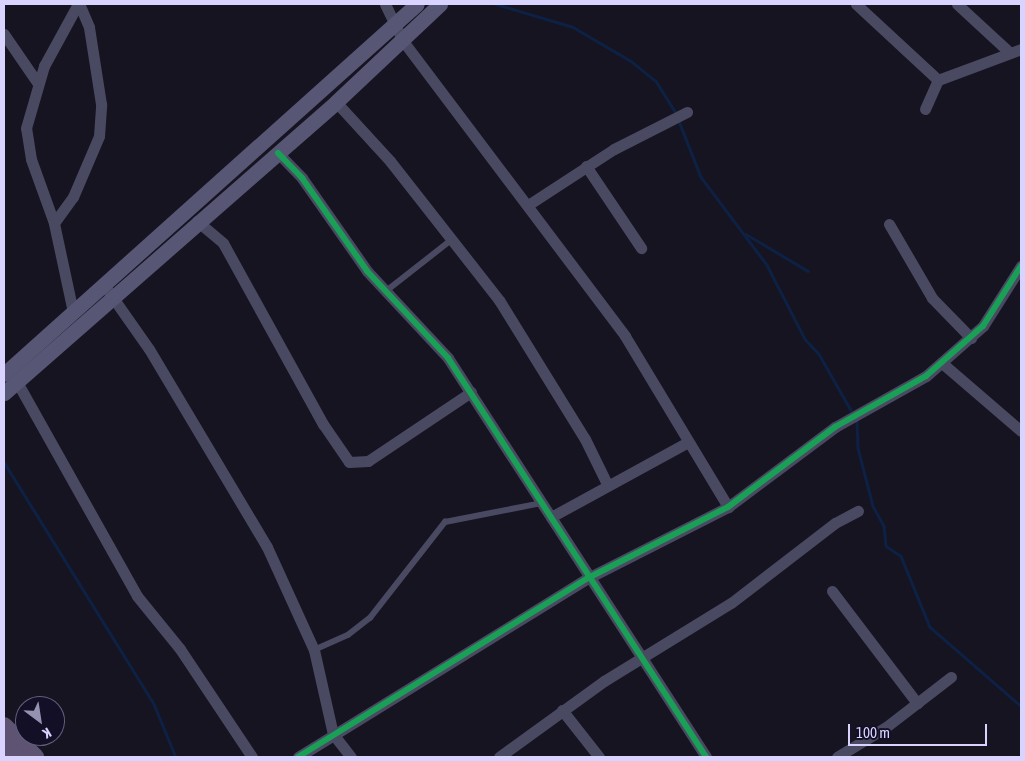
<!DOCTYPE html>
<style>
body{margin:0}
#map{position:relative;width:1025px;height:761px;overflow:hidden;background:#161421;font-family:"Asap Condensed",sans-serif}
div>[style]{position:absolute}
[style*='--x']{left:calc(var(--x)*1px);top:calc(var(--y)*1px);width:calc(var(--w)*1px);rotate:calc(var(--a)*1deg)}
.stream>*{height:2.5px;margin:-1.25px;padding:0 1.25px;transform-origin:1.25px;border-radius:1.25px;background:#0d2144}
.service>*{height:5.5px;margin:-2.75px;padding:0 2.75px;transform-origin:2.75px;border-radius:2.75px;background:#4a4962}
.minor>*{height:11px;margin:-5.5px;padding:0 5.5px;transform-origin:5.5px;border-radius:5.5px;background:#4a4962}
.secondary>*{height:15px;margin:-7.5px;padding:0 7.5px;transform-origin:7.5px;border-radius:7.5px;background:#575674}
.primary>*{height:18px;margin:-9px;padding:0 9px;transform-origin:9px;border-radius:9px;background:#5e5373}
.cycleway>*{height:6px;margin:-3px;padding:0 3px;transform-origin:3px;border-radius:3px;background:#1a9f57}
span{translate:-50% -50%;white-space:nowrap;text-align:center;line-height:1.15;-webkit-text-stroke:4.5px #130f26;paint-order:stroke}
.frame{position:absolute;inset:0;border:5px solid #d9d4ff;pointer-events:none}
.north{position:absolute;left:15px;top:696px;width:50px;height:50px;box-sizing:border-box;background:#130f26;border:1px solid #625e7d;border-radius:50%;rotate:149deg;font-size:14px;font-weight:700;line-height:20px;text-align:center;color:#d9d4ff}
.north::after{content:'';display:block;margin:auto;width:18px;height:22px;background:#9591b1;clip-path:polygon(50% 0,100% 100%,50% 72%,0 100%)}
.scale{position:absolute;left:848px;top:724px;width:139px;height:22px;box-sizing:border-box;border:2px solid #d9d4ff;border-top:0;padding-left:6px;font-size:15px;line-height:18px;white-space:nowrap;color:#d9d4ff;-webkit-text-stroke:4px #130f26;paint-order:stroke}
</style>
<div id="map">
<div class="stream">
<div style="--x:496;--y:4;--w:80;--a:16.6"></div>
<div style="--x:573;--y:27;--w:67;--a:30.4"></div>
<div style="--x:631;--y:61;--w:32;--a:39"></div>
<div style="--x:656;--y:81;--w:38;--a:58"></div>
<div style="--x:679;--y:121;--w:60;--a:68.6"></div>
<div style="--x:701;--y:177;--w:110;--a:53.1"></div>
<div style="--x:767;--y:265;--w:83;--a:62.8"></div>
<div style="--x:805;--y:339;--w:21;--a:47"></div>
<div style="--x:819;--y:354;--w:64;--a:60.3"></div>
<div style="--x:746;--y:234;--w:72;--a:30.8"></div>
<div style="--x:857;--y:420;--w:28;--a:88"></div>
<div style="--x:858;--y:448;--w:60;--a:75.5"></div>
<div style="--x:873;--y:506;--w:23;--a:61"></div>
<div style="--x:884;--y:526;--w:20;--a:84"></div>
<div style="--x:886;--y:546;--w:18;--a:34"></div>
<div style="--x:901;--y:556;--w:77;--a:67.8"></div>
<div style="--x:930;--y:627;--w:121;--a:41"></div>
<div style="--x:4;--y:462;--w:285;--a:58.2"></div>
<div style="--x:154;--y:704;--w:57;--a:67.5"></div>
</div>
<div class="service">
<div style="--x:385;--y:292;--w:83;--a:-38.1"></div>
<div style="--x:314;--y:650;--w:37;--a:-24"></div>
<div style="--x:348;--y:635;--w:28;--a:-38"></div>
<div style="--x:370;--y:618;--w:122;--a:-52"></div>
<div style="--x:445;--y:522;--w:99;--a:-11.1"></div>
</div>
<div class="minor">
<div style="--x:385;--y:4;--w:41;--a:64.1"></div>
<div style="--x:403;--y:41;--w:369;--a:53"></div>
<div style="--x:625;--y:336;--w:200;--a:58.9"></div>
<div style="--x:856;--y:4;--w:112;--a:42.8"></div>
<div style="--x:957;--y:4;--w:71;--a:42.7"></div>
<div style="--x:4;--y:34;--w:58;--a:55.5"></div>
<div style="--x:336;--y:102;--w:80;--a:47.5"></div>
<div style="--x:390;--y:161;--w:177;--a:51.9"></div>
<div style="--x:499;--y:300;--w:163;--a:58.3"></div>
<div style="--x:585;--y:439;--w:50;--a:63.9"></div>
<div style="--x:925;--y:109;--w:32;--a:-66"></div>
<div style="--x:938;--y:80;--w:89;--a:-20.5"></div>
<div style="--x:278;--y:153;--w:35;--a:46"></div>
<div style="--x:302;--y:178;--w:113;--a:55"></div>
<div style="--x:367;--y:271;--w:119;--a:47"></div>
<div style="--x:448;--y:358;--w:475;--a:57.1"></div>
<div style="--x:586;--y:166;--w:99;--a:56.1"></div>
<div style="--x:528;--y:205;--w:103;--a:-33.1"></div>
<div style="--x:614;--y:149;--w:82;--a:-26.9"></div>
<div style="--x:197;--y:221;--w:34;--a:40"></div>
<div style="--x:223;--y:243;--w:207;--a:61.1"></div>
<div style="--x:323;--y:424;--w:46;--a:55.6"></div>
<div style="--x:349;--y:462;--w:19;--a:-3"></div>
<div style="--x:368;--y:461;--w:124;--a:-33.8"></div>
<div style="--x:54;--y:223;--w:32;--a:-54"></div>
<div style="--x:73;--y:197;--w:66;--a:-66.9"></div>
<div style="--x:99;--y:136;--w:32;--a:-86"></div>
<div style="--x:101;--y:104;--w:78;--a:-98.9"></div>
<div style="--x:89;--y:27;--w:25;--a:-113"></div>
<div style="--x:889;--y:224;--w:86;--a:59.8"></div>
<div style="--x:932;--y:298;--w:56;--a:45.7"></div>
<div style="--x:104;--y:285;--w:78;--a:54.9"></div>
<div style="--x:149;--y:349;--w:230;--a:59.2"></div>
<div style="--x:267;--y:547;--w:113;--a:65.5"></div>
<div style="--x:314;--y:650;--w:86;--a:77.3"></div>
<div style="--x:333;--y:734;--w:29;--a:52"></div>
<div style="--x:73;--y:312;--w:91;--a:-102.1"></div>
<div style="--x:54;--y:223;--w:68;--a:-109.8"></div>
<div style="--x:31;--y:159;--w:31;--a:-99"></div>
<div style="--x:26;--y:128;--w:65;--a:-73.8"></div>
<div style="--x:44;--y:66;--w:71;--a:-61.3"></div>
<div style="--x:942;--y:363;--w:104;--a:40.7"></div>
<div style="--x:17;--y:382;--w:245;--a:60.7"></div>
<div style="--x:137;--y:596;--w:68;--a:50.9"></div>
<div style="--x:180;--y:649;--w:130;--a:56.3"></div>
<div style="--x:551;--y:517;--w:156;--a:-28.7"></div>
<div style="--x:832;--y:591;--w:141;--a:52.8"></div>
<div style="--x:562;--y:710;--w:60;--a:51.8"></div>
<div style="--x:298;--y:757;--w:343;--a:-31.7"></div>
<div style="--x:590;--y:577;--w:155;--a:-26.9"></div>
<div style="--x:728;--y:507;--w:134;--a:-36.8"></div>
<div style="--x:835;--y:427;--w:104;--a:-29.3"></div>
<div style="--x:926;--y:376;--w:76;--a:-41.3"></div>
<div style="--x:983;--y:326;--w:71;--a:-57.7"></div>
<div style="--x:499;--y:757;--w:130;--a:-35.9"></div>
<div style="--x:604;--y:681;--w:149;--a:-31.6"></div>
<div style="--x:731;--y:603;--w:131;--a:-37.6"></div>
<div style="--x:835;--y:523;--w:26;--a:-28"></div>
<div style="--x:837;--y:757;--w:57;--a:-31.5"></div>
<div style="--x:886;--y:727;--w:82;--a:-37.6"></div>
</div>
<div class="secondary">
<div style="--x:4;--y:374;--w:554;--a:-41.86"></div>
<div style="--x:4;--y:393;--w:441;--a:-41.2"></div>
<div style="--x:336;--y:102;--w:143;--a:-43.3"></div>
</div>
<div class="primary">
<div style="--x:4;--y:726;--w:44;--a:45"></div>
<div style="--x:4;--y:746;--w:16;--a:43"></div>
</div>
<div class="cycleway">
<div style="--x:278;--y:153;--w:35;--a:46"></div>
<div style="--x:302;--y:178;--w:113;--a:55"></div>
<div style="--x:367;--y:271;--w:119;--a:47"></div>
<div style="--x:448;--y:358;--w:475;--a:57.1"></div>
<div style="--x:298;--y:757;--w:343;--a:-31.7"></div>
<div style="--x:590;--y:577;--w:155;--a:-26.9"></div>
<div style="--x:728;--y:507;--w:134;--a:-36.8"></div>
<div style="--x:835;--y:427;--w:104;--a:-29.3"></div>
<div style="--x:926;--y:376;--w:76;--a:-41.3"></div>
<div style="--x:983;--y:326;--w:71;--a:-57.7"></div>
</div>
<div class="frame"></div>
<div class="north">K</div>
<div class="scale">100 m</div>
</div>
